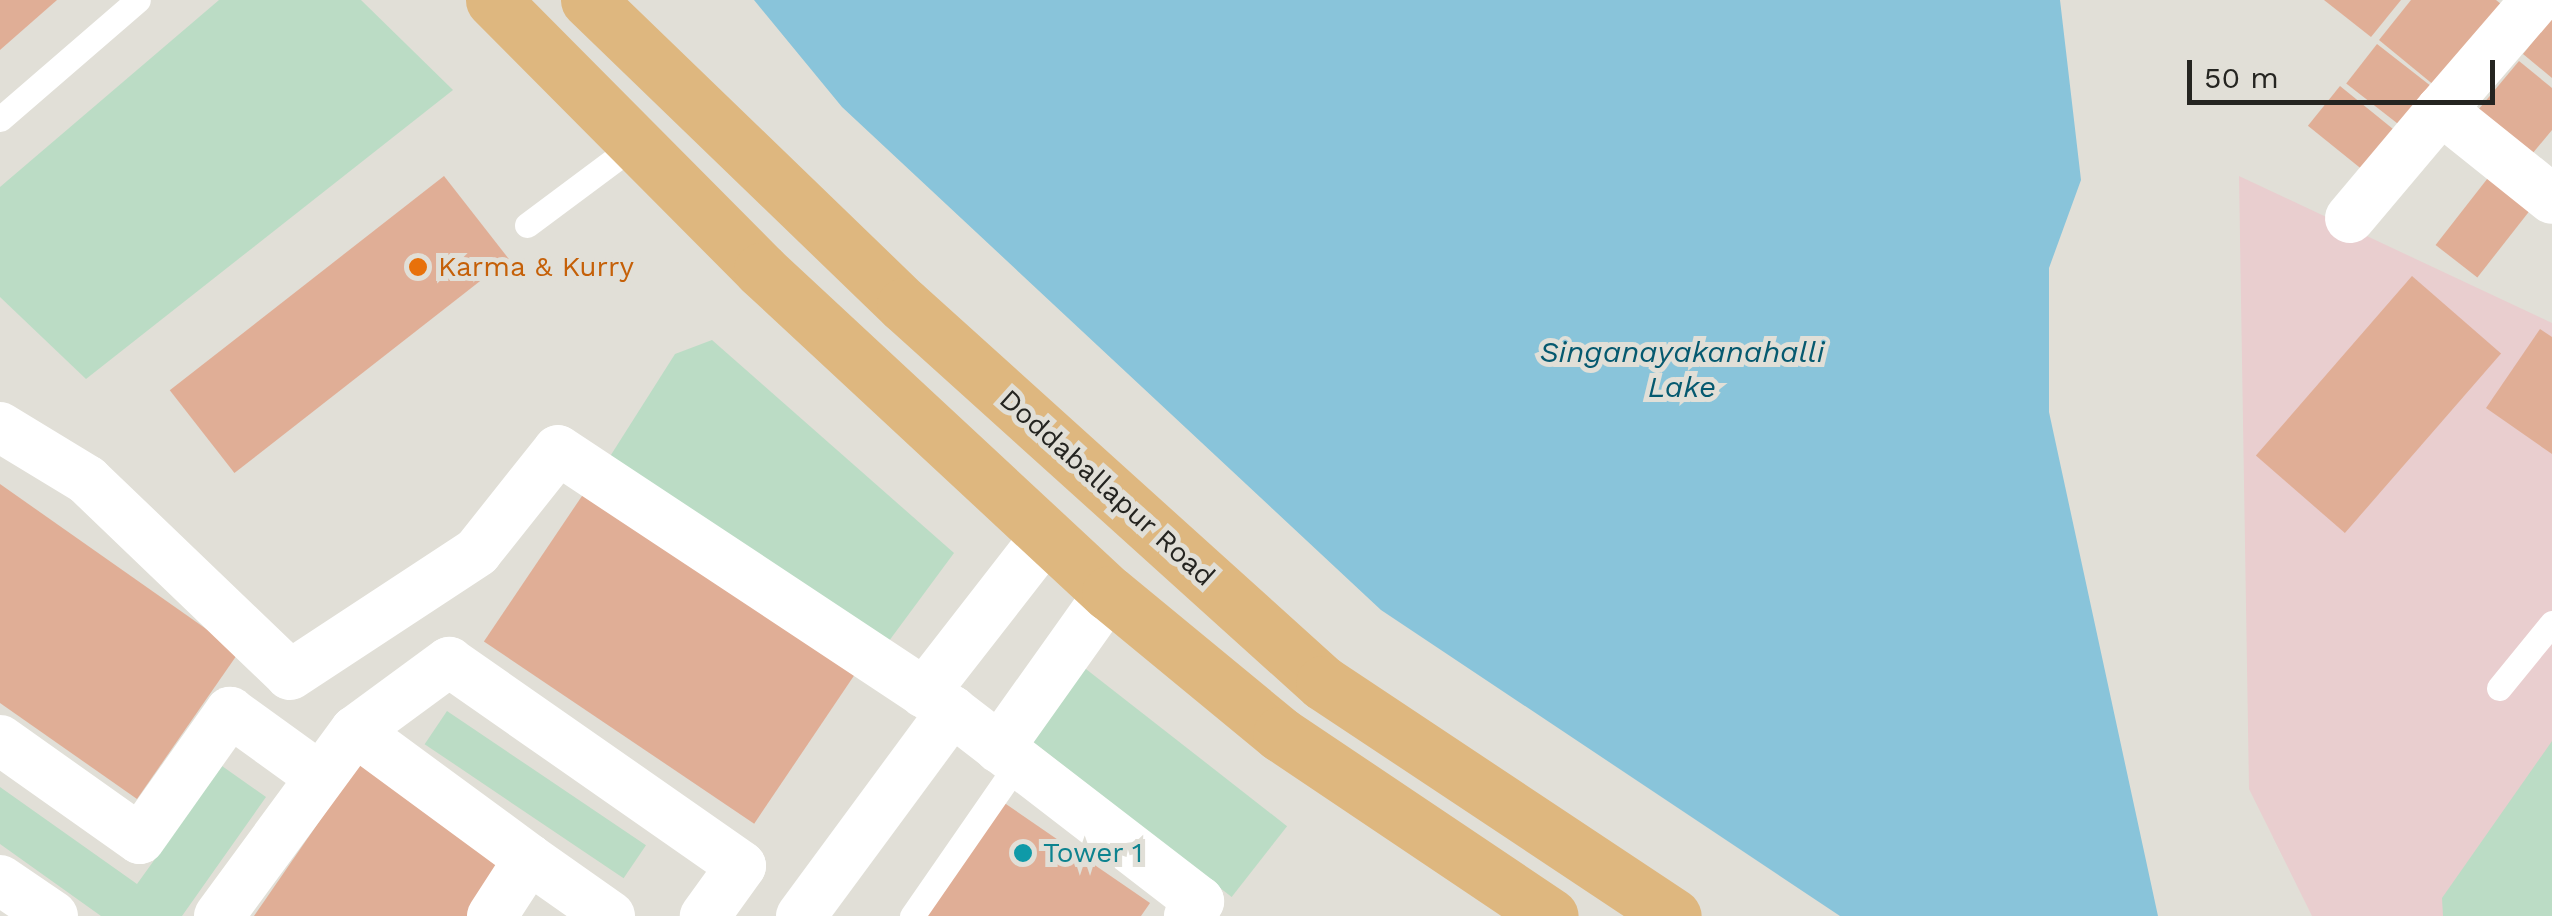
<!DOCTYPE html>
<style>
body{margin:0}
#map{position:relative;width:2552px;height:916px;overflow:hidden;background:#e1dfd7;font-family:"Work Sans",sans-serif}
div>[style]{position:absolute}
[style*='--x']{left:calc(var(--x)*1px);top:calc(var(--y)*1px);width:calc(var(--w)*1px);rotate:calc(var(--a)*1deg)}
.education>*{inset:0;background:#e9cecf}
.green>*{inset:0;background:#bbdcc5;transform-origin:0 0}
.water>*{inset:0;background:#89c4da}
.building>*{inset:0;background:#e0ae96;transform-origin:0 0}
.service>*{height:25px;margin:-12.5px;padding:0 12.5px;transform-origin:12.5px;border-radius:12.5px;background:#fff}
.minor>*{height:50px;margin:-25px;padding:0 25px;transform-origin:25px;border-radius:25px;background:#fff}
.primary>*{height:55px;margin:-27.5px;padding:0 27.5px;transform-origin:27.5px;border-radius:27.5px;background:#deb77f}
.dots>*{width:28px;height:28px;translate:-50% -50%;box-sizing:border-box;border:5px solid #e1dfd7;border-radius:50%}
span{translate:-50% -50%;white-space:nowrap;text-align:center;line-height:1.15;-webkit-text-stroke:10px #e1dfd7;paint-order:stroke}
.food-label{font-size:28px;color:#c56008}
.left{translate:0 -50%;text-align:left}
.street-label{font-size:28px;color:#252521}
.culture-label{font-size:28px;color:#0d838f}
.water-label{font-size:30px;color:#05596f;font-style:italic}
.scale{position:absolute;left:2187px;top:60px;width:308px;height:45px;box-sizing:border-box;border:5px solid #252521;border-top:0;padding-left:12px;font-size:30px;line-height:35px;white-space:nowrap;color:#252521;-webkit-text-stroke:8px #e1dfd7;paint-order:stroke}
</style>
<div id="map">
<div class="education">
<div style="clip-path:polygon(2239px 176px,2552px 323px,2552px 916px,2312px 916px,2249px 789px)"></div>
</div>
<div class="green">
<div style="clip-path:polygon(219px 0,361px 0,453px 90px,86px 379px,0 297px,0 187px)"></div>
<div style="clip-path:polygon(712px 340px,954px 553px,886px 645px,609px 458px,675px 354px)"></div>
<div style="left:1068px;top:655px;width:278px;height:90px;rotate:38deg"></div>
<div style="left:447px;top:711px;width:240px;height:40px;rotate:34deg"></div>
<div style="clip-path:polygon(2552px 741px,2552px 916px,2443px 916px,2442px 898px)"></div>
<div style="clip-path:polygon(222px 766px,266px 797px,182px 916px,101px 916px,0 844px,0 787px,137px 884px)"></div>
</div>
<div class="water">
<div style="clip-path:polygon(754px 0,2060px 0,2081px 180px,2049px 268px,2049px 412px,2158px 916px,1840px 916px,1381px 610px,842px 107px)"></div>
</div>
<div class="building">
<div style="clip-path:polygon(0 0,57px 0,0 50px)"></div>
<div style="clip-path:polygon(2324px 0,2401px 0,2371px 37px)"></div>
<div style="clip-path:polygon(2411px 0,2496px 0,2501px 4px,2435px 86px,2379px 40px)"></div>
<div style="clip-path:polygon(2552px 18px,2552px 78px,2523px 54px)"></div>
<div style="left:2377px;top:44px;width:70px;height:50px;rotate:38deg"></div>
<div style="clip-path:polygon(2519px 61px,2552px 88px,2552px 130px,2527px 160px,2473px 116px)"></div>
<div style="left:2340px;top:86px;width:71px;height:51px;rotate:39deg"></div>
<div style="left:2491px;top:174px;width:53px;height:90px;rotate:38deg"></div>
<div style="left:444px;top:176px;width:105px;height:348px;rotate:52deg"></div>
<div style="left:2412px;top:276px;width:118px;height:238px;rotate:41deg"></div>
<div style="clip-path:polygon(2540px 329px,2552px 337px,2552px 454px,2486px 408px)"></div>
<div style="clip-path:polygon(0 484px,239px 652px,137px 799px,0 703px)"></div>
<div style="left:584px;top:493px;width:326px;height:179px;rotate:34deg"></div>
<div style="clip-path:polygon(361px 761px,508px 863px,471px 916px,254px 916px)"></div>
<div style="clip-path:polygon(1003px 802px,1150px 903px,1141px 916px,925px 916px)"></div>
</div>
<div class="service">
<div style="--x:0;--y:119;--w:182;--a:-40.8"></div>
<div style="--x:527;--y:225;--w:132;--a:-36.7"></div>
<div style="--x:2499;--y:688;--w:84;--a:-50.8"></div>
<div style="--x:912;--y:916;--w:186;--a:-55.3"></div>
</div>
<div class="minor">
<div style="--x:2536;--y:0;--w:145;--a:130.8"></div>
<div style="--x:2441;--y:110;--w:142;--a:38.7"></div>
<div style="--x:2350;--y:218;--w:141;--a:-49.9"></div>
<div style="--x:0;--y:427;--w:102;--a:31.3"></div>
<div style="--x:87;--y:480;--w:281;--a:43.8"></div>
<div style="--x:290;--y:675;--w:224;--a:-33.3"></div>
<div style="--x:477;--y:552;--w:130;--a:-51.5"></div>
<div style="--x:558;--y:450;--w:473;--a:33.5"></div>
<div style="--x:952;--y:711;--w:312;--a:37.6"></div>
<div style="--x:1199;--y:901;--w:18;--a:124"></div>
<div style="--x:924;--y:693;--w:200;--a:-52.1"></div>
<div style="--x:355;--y:731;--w:117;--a:-36.3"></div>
<div style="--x:449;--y:662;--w:356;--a:34.9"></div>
<div style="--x:741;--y:866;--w:62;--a:125.8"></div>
<div style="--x:0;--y:740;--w:171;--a:35.3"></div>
<div style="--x:140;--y:839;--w:156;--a:-54.7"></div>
<div style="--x:230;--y:712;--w:111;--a:35.8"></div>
<div style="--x:999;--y:748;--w:190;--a:-54.6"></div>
<div style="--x:0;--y:880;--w:64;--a:34.2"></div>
<div style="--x:219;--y:916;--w:230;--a:-53.7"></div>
<div style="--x:355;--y:731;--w:216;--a:36.3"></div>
<div style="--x:492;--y:916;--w:68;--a:-57"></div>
<div style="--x:529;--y:859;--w:99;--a:35.1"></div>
<div style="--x:801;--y:916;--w:255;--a:-53.6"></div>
</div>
<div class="primary">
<div style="--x:493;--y:0;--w:380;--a:45.2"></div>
<div style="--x:761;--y:270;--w:475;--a:42.9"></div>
<div style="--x:1109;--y:593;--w:222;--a:39.5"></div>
<div style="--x:1280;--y:734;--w:326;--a:33.9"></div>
<div style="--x:588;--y:0;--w:439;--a:44"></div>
<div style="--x:904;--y:305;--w:564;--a:42.06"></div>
<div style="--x:1323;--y:683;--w:421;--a:33.6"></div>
</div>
<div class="dots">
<div style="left:418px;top:267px;background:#e8710a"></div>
<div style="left:1023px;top:853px;background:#0f9aa8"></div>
</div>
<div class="food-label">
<span class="left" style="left:438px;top:267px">Karma &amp; Kurry</span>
</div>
<div class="street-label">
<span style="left:1107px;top:488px;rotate:42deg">Doddaballapur Road</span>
</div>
<div class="culture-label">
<span class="left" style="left:1043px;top:853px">Tower 1</span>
</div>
<div class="water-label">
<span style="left:1682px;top:369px">Singanayakanahalli<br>Lake</span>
</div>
<div class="scale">50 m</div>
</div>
